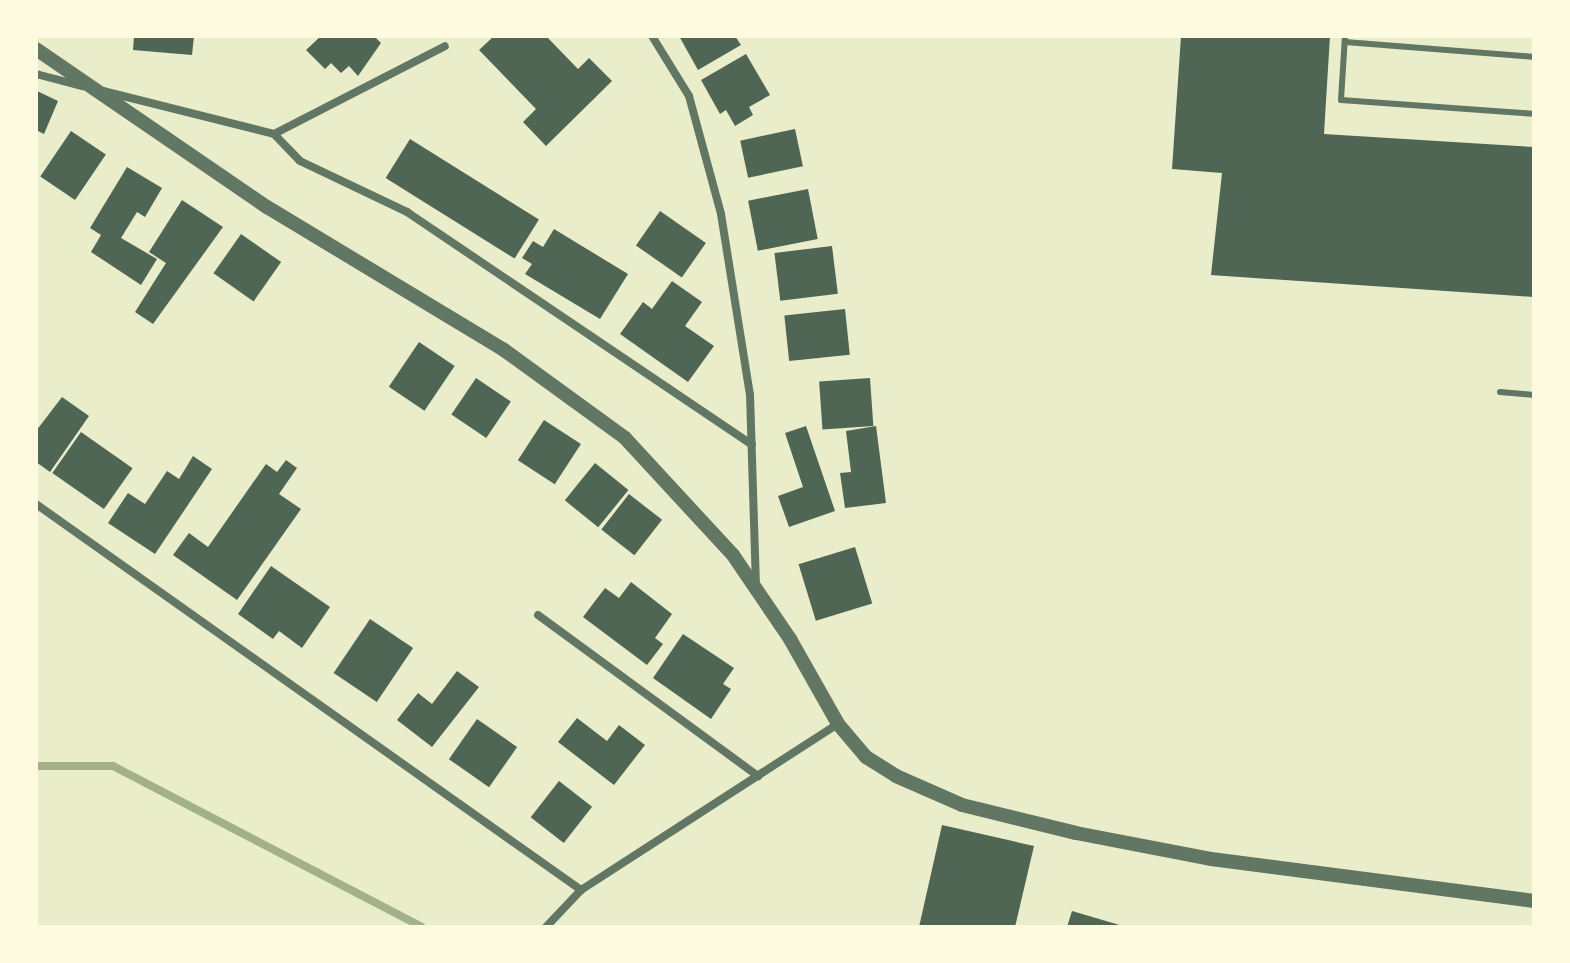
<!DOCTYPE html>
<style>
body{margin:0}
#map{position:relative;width:1570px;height:963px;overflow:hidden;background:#e9edc9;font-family:Literata,serif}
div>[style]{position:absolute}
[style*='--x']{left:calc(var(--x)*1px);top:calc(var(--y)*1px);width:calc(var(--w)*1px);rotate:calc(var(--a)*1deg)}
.stream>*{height:8px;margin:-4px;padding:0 4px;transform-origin:4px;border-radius:4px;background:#a3b18a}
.building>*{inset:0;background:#4f6655;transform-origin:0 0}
.service>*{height:6px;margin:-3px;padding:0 3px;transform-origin:3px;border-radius:3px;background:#617663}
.minor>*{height:8px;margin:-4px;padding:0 4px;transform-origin:4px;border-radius:4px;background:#617663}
.tertiary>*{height:14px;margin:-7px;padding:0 7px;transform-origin:7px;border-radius:7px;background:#617663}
span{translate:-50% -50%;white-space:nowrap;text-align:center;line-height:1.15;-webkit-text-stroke:8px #fefae0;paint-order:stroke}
.frame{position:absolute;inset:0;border:38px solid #fefae0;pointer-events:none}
</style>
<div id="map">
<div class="stream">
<div style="--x:36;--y:766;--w:77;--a:0"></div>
<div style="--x:113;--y:766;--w:348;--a:27.5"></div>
</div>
<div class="building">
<div style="clip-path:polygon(134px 36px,194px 36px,192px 55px,133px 50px)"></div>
<div style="clip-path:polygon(321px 36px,374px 36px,381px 43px,358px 76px,349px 66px,341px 73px,331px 63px,325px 69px,306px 50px)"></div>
<div style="clip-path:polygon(494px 36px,546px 36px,578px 69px,589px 58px,612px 81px,546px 146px,523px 122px,536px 109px,479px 50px)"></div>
<div style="clip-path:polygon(679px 36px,735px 36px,741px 45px,698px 70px)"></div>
<div style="clip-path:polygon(1181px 36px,1330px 36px,1324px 134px,1534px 147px,1534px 297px,1211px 275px,1222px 173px,1172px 169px)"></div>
<div style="clip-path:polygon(746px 54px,770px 95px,749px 107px,753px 115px,735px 126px,726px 110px,720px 114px,701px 80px)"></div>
<div style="clip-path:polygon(37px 91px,58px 101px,44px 134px,36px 130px)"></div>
<div style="left:795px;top:129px;width:38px;height:56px;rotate:78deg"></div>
<div style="left:71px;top:131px;width:42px;height:55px;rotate:34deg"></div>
<div style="left:410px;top:139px;width:152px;height:46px;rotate:32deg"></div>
<div style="clip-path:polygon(127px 167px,162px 188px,145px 217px,137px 212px,121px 238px,157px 259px,141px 285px,91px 252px,101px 235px,90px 228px)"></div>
<div style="left:808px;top:189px;width:51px;height:61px;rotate:79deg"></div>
<div style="clip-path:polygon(182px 200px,223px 227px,153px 324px,135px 312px,166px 263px,149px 252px)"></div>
<div style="left:660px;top:211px;width:56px;height:42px;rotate:35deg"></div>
<div style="clip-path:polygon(554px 229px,628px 274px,600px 319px,525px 274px,532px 264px,522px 258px,533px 241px,543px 247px)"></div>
<div style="left:241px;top:234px;width:49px;height:48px;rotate:35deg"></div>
<div style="left:832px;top:246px;width:48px;height:58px;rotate:83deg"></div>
<div style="clip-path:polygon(672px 281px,702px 302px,685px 326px,714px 346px,688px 382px,620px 334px,643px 302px,652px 309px)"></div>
<div style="left:845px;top:309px;width:46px;height:61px;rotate:84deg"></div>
<div style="left:419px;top:342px;width:43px;height:54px;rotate:34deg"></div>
<div style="left:476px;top:378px;width:42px;height:44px;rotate:34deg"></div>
<div style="left:870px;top:378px;width:48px;height:51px;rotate:86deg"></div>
<div style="clip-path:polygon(62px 397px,89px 416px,50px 472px,36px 462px,36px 431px)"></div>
<div style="left:544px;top:420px;width:44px;height:48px;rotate:33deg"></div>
<div style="clip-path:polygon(806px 426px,835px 511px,789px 527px,778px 496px,803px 487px,785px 433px)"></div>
<div style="clip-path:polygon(876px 426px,886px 503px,845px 508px,840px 473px,851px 472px,846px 431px)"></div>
<div style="left:81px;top:432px;width:63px;height:50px;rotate:35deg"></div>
<div style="clip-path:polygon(193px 456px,212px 469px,155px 554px,108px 523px,128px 493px,145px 504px,167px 471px,179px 479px)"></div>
<div style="clip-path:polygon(286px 460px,297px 468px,279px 494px,301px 509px,237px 600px,173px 555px,189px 533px,208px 547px,266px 464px,277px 472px)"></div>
<div style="left:595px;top:463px;width:43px;height:48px;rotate:39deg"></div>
<div style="left:629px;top:494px;width:42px;height:45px;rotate:38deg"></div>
<div style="left:855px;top:547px;width:59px;height:59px;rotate:73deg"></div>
<div style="clip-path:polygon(271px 566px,330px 607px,302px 648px,279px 631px,273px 639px,238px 614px)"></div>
<div style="clip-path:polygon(631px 582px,672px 614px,655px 638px,663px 644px,647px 665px,583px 617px,605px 588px,619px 598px)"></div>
<div style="left:370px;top:619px;width:52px;height:65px;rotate:34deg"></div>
<div style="clip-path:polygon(683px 634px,734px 668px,723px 684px,731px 689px,711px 719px,653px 678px)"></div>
<div style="clip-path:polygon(457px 671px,479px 687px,432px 747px,397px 720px,418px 693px,432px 704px)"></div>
<div style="clip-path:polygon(577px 718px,607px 741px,619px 725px,645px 745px,614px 785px,558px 742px)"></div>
<div style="left:477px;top:719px;width:49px;height:49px;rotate:35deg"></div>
<div style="left:559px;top:781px;width:42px;height:46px;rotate:38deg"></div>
<div style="clip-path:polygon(942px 825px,1034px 846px,1015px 927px,919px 927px)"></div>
<div style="clip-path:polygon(1072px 911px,1123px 926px,1123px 927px,1067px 927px)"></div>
</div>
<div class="service">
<div style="--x:1345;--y:36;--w:64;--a:93.6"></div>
<div style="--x:1341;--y:100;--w:194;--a:4.1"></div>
<div style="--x:1345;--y:42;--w:190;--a:4.5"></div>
<div style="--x:1500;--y:392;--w:34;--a:5"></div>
</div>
<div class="minor">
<div style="--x:652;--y:36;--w:70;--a:58.3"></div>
<div style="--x:689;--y:96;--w:122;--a:74.8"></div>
<div style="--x:721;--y:214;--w:183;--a:80.9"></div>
<div style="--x:750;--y:395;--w:191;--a:88.2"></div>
<div style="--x:36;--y:74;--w:48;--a:14.6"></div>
<div style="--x:103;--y:91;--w:176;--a:14.1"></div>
<div style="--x:274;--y:134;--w:37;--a:46"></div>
<div style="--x:300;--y:161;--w:119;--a:25.5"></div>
<div style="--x:407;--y:212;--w:416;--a:34"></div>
<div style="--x:274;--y:134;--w:192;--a:-27.2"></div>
<div style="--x:36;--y:504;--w:668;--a:35.31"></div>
<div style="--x:538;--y:615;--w:273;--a:36.2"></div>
<div style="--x:546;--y:927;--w:51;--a:-46.6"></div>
<div style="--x:581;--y:890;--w:306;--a:-32.9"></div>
</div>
<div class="tertiary">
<div style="--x:36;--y:49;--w:280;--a:34.4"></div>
<div style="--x:267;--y:207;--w:277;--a:31.1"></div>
<div style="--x:504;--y:350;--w:150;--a:36"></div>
<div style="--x:625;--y:438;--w:159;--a:47.3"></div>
<div style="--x:733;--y:555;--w:102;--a:55.8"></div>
<div style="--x:790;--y:639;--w:98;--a:60.5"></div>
<div style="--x:838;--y:724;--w:43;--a:49.7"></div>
<div style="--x:866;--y:757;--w:36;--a:32"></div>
<div style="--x:896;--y:776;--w:72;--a:23.7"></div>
<div style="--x:962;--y:805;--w:117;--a:13.8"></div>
<div style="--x:1076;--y:833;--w:137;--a:10.9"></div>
<div style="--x:1211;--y:859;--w:326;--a:7.4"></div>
</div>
<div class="frame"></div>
</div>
